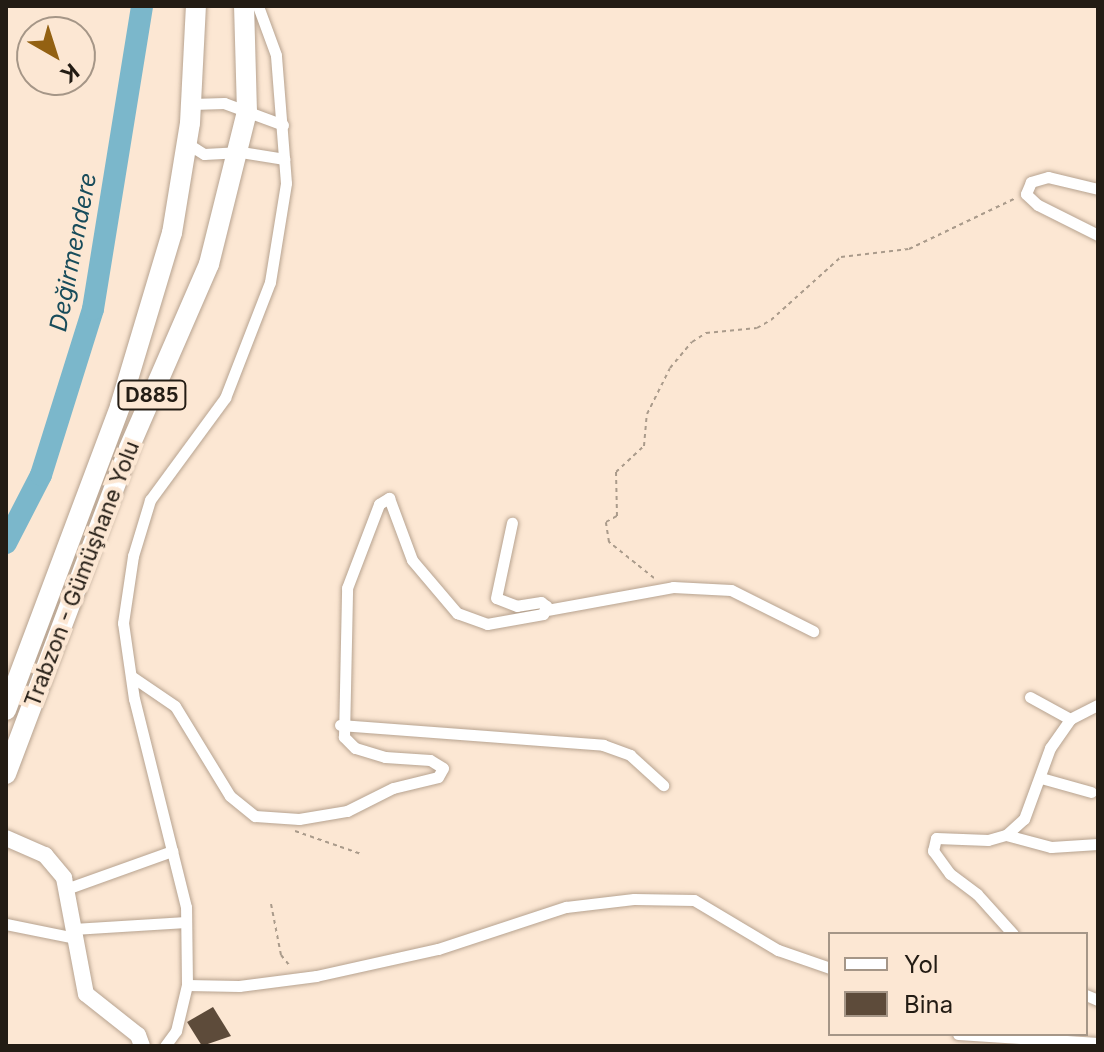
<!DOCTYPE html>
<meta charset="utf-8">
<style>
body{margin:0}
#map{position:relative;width:1104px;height:1052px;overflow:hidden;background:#fce7d3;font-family:Inter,sans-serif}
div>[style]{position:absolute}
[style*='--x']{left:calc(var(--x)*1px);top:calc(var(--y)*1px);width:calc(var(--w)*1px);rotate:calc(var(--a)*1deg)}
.river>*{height:22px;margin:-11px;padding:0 11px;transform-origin:11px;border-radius:11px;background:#7bb7cb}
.building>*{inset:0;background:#5d4b3a}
.path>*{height:2px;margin-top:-1px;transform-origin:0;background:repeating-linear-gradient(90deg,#aa9b8b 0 4px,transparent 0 8px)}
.roads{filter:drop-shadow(0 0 2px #b7a390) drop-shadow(0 0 2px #b7a390)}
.street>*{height:11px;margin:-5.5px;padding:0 5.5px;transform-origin:5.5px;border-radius:5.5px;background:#fff}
.secondary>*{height:16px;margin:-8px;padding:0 8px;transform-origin:8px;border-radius:8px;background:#fff}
.highway>*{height:20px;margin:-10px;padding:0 10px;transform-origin:10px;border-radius:10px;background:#fff}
span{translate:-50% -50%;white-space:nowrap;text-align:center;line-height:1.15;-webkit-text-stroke:8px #fce7d3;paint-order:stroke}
.shield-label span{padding:2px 6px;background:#fce7d3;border:2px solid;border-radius:6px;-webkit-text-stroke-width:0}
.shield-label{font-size:20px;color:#231c14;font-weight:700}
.street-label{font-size:22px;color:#231c14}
.water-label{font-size:24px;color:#184c5b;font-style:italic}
.frame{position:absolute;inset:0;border:8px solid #231c14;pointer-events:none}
.legend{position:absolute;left:828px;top:932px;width:260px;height:104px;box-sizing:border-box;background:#fce7d3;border:2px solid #a59687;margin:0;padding:10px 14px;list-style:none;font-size:24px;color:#231c14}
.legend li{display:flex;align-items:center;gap:16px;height:40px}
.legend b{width:40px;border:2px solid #a59687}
.north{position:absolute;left:16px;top:16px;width:80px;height:80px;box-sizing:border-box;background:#fce7d3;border:2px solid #a59687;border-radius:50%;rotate:141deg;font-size:22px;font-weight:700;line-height:32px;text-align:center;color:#231c14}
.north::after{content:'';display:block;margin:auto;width:28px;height:36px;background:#936112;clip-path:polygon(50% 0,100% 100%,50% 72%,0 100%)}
</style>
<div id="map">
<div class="river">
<div style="--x:6;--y:543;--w:76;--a:-62.8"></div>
<div style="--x:41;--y:475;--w:174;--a:-72.6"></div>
<div style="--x:93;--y:309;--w:307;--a:-80.8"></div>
</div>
<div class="building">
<div style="clip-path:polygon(213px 1007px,231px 1036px,202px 1046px,187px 1022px)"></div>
</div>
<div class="path">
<div style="--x:654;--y:578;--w:58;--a:-141.3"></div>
<div style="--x:609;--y:542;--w:20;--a:-99"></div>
<div style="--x:606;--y:522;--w:13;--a:-29"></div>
<div style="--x:617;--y:516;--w:44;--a:-91.3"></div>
<div style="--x:616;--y:472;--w:38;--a:-43"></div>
<div style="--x:644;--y:446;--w:32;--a:-85"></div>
<div style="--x:647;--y:414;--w:51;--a:-63.4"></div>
<div style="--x:670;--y:368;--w:34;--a:-50"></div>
<div style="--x:692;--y:342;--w:17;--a:-33"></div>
<div style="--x:706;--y:333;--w:51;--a:-5.6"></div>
<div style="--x:757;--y:328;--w:16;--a:-30"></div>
<div style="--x:771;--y:320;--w:94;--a:-42"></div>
<div style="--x:841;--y:257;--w:68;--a:-6.7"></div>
<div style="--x:909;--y:249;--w:119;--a:-25.5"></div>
<div style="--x:295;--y:831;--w:70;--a:19.2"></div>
<div style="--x:271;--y:904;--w:52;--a:78.9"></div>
<div style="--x:281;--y:955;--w:14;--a:51"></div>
</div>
<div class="roads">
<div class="street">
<div style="--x:192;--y:104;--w:32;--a:-2"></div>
<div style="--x:224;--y:103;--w:63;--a:20.4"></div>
<div style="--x:188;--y:144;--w:19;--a:32"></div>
<div style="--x:204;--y:154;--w:37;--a:-3"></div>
<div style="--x:241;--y:152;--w:44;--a:9.2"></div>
<div style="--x:1098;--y:189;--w:51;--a:-166.5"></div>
<div style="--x:1048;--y:177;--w:18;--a:164"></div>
<div style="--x:1031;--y:182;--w:13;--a:113"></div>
<div style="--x:1026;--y:194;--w:16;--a:43"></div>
<div style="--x:1038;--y:205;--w:67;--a:26.6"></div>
<div style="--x:547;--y:610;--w:128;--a:-10.3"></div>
<div style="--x:673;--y:587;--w:58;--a:3"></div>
<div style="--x:731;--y:590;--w:92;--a:26.6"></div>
<div style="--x:131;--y:676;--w:53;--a:34.3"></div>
<div style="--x:175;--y:706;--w:105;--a:58.6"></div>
<div style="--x:230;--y:796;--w:32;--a:39"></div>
<div style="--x:255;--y:816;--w:44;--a:3.9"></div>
<div style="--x:299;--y:819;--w:49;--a:-9.5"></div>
<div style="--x:347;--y:811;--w:51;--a:-26.6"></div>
<div style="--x:393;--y:788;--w:46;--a:-13.7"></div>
<div style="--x:438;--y:777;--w:10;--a:-61"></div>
<div style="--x:443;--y:768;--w:15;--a:-148"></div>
<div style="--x:430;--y:760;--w:45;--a:-176.2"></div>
<div style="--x:385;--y:757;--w:31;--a:-163"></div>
<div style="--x:355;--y:748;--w:16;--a:-135"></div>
<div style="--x:344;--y:737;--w:149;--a:-88.8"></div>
<div style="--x:347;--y:588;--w:90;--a:-69.1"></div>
<div style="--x:379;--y:504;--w:12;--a:-31"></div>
<div style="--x:389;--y:498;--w:66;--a:69.6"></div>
<div style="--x:412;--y:560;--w:70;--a:49.7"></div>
<div style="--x:457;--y:613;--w:32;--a:20"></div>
<div style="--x:487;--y:624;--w:57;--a:-10.1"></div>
<div style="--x:543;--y:614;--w:9;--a:-69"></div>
<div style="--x:546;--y:606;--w:6;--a:-141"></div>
<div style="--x:541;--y:602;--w:24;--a:171"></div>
<div style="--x:517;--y:606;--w:22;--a:-159"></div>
<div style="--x:496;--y:598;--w:77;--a:-78"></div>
<div style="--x:1030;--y:697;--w:46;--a:28.8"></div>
<div style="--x:340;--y:725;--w:264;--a:4.3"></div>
<div style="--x:603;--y:745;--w:29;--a:20"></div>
<div style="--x:630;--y:755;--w:45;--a:42.3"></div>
<div style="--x:1041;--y:778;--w:52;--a:15.6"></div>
<div style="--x:1006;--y:835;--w:47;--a:14.9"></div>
<div style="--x:1051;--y:847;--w:47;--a:-3.7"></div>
<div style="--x:66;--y:889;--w:113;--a:-19.7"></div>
<div style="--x:6;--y:924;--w:70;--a:11.5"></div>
<div style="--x:73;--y:929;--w:113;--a:-3.5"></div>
<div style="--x:1013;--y:934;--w:54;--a:-132"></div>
<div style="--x:977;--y:894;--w:34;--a:-143"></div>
<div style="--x:950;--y:874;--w:29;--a:-126"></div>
<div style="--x:933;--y:851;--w:13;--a:-77"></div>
<div style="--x:936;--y:838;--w:52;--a:2.2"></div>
<div style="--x:988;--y:840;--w:19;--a:-16"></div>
<div style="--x:1006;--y:835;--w:24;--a:-42"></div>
<div style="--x:1024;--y:819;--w:76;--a:-69.9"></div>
<div style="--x:1050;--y:748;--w:35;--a:-55"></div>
<div style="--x:1070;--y:719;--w:31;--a:-27"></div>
<div style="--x:187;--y:985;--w:52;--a:1.1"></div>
<div style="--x:239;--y:986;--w:78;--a:-7.4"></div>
<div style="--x:316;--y:976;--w:125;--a:-12.5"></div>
<div style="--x:438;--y:949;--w:135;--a:-18.2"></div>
<div style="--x:566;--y:907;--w:68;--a:-6.7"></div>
<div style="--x:634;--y:899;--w:60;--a:1"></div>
<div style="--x:694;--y:900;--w:98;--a:30.8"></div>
<div style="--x:778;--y:950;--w:55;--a:19.1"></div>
<div style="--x:1086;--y:995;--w:13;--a:23"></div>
<div style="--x:958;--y:1034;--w:140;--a:3.7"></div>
<div style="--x:165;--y:1046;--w:19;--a:-54"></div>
<div style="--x:176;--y:1031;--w:47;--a:-76.6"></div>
<div style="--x:187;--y:985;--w:78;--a:-90.7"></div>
<div style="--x:186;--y:907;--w:214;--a:-104"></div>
<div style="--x:134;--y:699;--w:77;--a:-98.2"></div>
<div style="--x:123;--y:623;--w:68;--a:-81.5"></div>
<div style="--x:133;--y:556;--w:59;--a:-73.1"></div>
<div style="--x:150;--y:500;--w:127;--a:-53.7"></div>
<div style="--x:225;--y:398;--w:124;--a:-68.8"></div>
<div style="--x:270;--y:282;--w:100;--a:-80.8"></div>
<div style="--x:286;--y:183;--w:128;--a:-94.5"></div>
<div style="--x:276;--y:55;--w:52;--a:-110.2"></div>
</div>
<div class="secondary">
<div style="--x:6;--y:838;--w:43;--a:23.6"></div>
<div style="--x:45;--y:855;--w:30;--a:50"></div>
<div style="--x:64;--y:878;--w:118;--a:79.3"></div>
<div style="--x:86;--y:994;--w:66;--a:38.3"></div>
<div style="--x:138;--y:1035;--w:12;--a:70"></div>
</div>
<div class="highway">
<div style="--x:6;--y:710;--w:325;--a:-69.4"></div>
<div style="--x:120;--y:406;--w:181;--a:-73.3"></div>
<div style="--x:172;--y:233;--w:111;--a:-80.7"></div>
<div style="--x:190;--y:123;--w:117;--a:-87.1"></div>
<div style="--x:6;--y:774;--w:348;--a:-69.3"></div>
<div style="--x:129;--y:448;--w:201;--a:-66.5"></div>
<div style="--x:209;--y:264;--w:157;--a:-76"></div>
<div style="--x:247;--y:112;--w:106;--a:-91.6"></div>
</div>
</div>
<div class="shield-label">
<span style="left:152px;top:395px">D885</span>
</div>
<div class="street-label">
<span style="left:82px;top:574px;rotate:-69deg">Trabzon - Gümüşhane Yolu</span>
</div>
<div class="water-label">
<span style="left:73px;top:252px;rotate:-79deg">Değirmendere</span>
</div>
<div class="frame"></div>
<ul class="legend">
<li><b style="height:10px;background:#fff"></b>Yol</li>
<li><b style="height:22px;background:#5d4b3a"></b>Bina</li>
</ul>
<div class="north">K</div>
</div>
